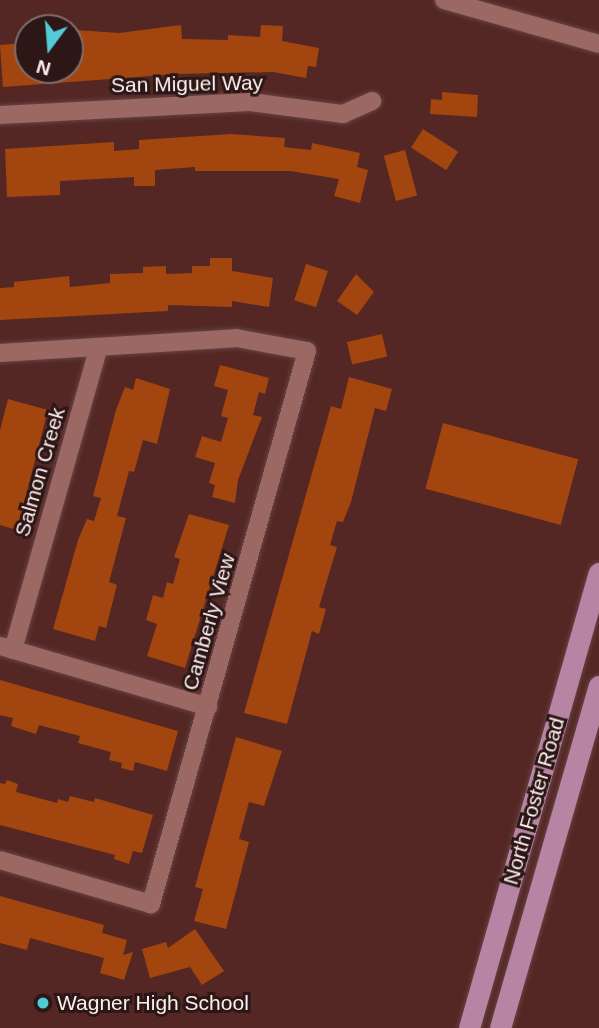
<!DOCTYPE html>
<style>
body{margin:0}
#map{position:relative;width:599px;height:1028px;overflow:hidden;background:#542724;font-family:Arial,sans-serif}
div>[style]{position:absolute}
[style*='--x']{left:calc(var(--x)*1px);top:calc(var(--y)*1px);width:calc(var(--w)*1px);rotate:calc(var(--a)*1deg)}
.building>*{inset:0;background:#a2450e;transform-origin:0 0}
.roads{filter:drop-shadow(0 0 2px #664343) drop-shadow(0 0 2px #664343)}
.minor>*{height:18px;margin:-9px;padding:0 9px;transform-origin:9px;border-radius:9px;background:#9c6864}
.major>*{height:21px;margin:-10.5px;padding:0 10.5px;transform-origin:10.5px;border-radius:10.5px;background:#b884a3}
.dots>*{width:19px;height:19px;translate:-50% -50%;box-sizing:border-box;border:4px solid #2c1716;border-radius:50%}
span{translate:-50% -50%;white-space:nowrap;text-align:center;line-height:1.15;-webkit-text-stroke:6px #2c1716;paint-order:stroke}
.street-label{font-size:21px;color:#fbefed}
.poi-label{font-size:21px;color:#fbefed}
.left{translate:0 -50%;text-align:left}
.north{position:absolute;left:14px;top:14px;width:70px;height:70px;box-sizing:border-box;background:#2c1716;border:2px solid #7f6d6c;border-radius:50%;rotate:196deg;font-size:19px;font-weight:700;line-height:28px;text-align:center;color:#fbefed}
.north::after{content:'';display:block;margin:auto;width:24px;height:32px;background:#52cbd8;clip-path:polygon(50% 0,100% 100%,50% 72%,0 100%)}
</style>
<div id="map">
<div class="building">
<div style="clip-path:polygon(181px 25px,182px 39px,228px 40px,228px 35px,260px 37px,261px 25px,283px 26px,282px 41px,319px 48px,316px 67px,308px 66px,306px 78px,273px 72px,177px 74px,3px 87px,0 45px,23px 43px,25px 70px,70px 70px,70px 35px,76px 35px,76px 30px,119px 33px)"></div>
<div style="clip-path:polygon(442px 92px,478px 95px,477px 117px,430px 114px,431px 99px,442px 100px)"></div>
<div style="left:423px;top:129px;width:42px;height:22px;rotate:33deg"></div>
<div style="clip-path:polygon(231px 134px,285px 138px,284px 147px,311px 150px,312px 143px,360px 153px,357px 167px,368px 170px,360px 203px,334px 196px,339px 179px,290px 171px,195px 171px,195px 167px,155px 170px,155px 186px,134px 186px,134px 177px,60px 181px,60px 195px,7px 197px,5px 149px,114px 142px,114px 151px,139px 149px,139px 140px)"></div>
<div style="left:405px;top:150px;width:47px;height:22px;rotate:75deg"></div>
<div style="clip-path:polygon(210px 258px,232px 258px,232px 271px,273px 278px,269px 307px,232px 301px,232px 307px,168px 305px,168px 311px,0 320px,0 288px,14px 287px,14px 282px,69px 276px,70px 287px,110px 283px,110px 274px,143px 273px,143px 267px,166px 266px,166px 274px,192px 273px,192px 266px,210px 266px)"></div>
<div style="left:306px;top:264px;width:23px;height:38px;rotate:18deg"></div>
<div style="clip-path:polygon(356px 274px,374px 292px,357px 315px,337px 301px)"></div>
<div style="left:382px;top:334px;width:23px;height:36px;rotate:77deg"></div>
<div style="clip-path:polygon(220px 365px,269px 378px,265px 394px,259px 392px,253px 415px,262px 417px,238px 480px,235px 503px,212px 497px,215px 485px,209px 483px,215px 463px,195px 457px,202px 436px,221px 442px,228px 418px,221px 416px,228px 390px,214px 386px)"></div>
<div style="clip-path:polygon(349px 377px,392px 389px,386px 411px,375px 408px,351px 502px,343px 522px,337px 521px,330px 545px,337px 547px,319px 607px,326px 609px,319px 634px,312px 631px,287px 724px,244px 713px,331px 406px,341px 409px)"></div>
<div style="clip-path:polygon(136px 378px,170px 389px,157px 444px,143px 440px,134px 472px,129px 471px,117px 516px,126px 518px,109px 582px,117px 585px,106px 628px,99px 626px,95px 641px,53px 629px,78px 540px,87px 519px,94px 521px,101px 498px,93px 496px,116px 410px,125px 387px,133px 390px)"></div>
<div style="clip-path:polygon(8px 399px,48px 410px,17px 530px,0 525px,0 430px)"></div>
<div style="left:443px;top:423px;width:140px;height:68px;rotate:15deg"></div>
<div style="clip-path:polygon(189px 514px,229px 525px,185px 668px,147px 656px,157px 624px,146px 620px,153px 595px,163px 598px,167px 582px,173px 584px,180px 559px,174px 557px)"></div>
<div style="clip-path:polygon(0 680px,178px 731px,167px 771px,135px 762px,133px 771px,121px 768px,122px 763px,109px 760px,111px 752px,78px 743px,80px 736px,39px 725px,36px 734px,11px 726px,13px 718px,0 715px)"></div>
<div style="clip-path:polygon(236px 737px,282px 751px,264px 806px,249px 802px,239px 839px,249px 842px,226px 929px,194px 921px,203px 889px,195px 887px)"></div>
<div style="clip-path:polygon(7px 780px,18px 784px,16px 792px,57px 803px,58px 799px,68px 802px,70px 796px,94px 802px,95px 798px,153px 815px,142px 853px,133px 851px,129px 864px,114px 859px,115px 855px,0 825px,0 783px,5px 784px)"></div>
<div style="clip-path:polygon(0 896px,104px 925px,102px 933px,127px 940px,123px 955px,133px 952px,124px 980px,100px 973px,104px 958px,30px 938px,27px 950px,0 943px)"></div>
<div style="clip-path:polygon(195px 929px,224px 971px,202px 985px,190px 967px,150px 978px,142px 949px,166px 942px,168px 948px)"></div>
</div>
<div class="roads">
<div class="minor">
<div style="--x:444;--y:0;--w:161;--a:15.8"></div>
<div style="--x:0;--y:115;--w:250;--a:-3"></div>
<div style="--x:250;--y:102;--w:94;--a:7.4"></div>
<div style="--x:343;--y:114;--w:32;--a:-24"></div>
<div style="--x:0;--y:353;--w:236;--a:-3.6"></div>
<div style="--x:236;--y:338;--w:72;--a:10.4"></div>
<div style="--x:307;--y:351;--w:575;--a:105.75"></div>
<div style="--x:151;--y:904;--w:157;--a:-163.8"></div>
<div style="--x:0;--y:646;--w:217;--a:16.3"></div>
<div style="--x:13;--y:650;--w:315;--a:-74.2"></div>
</div>
<div class="major">
<div style="--x:469;--y:1028;--w:473;--a:-74.1"></div>
<div style="--x:500;--y:1028;--w:356;--a:-73.9"></div>
</div>
</div>
<div class="dots">
<div style="left:43px;top:1003px;background:#52cbd8"></div>
</div>
<div class="street-label">
<span style="left:187px;top:84px;rotate:-1deg">San Miguel Way</span>
<span style="left:40px;top:472px;rotate:-74deg">Salmon Creek</span>
<span style="left:209px;top:622px;rotate:-74deg">Camberly View</span>
<span style="left:534px;top:801px;rotate:-74deg">North Foster Road</span>
</div>
<div class="poi-label">
<span class="left" style="left:57px;top:1003px">Wagner High School</span>
</div>
<div class="north">N</div>
</div>
